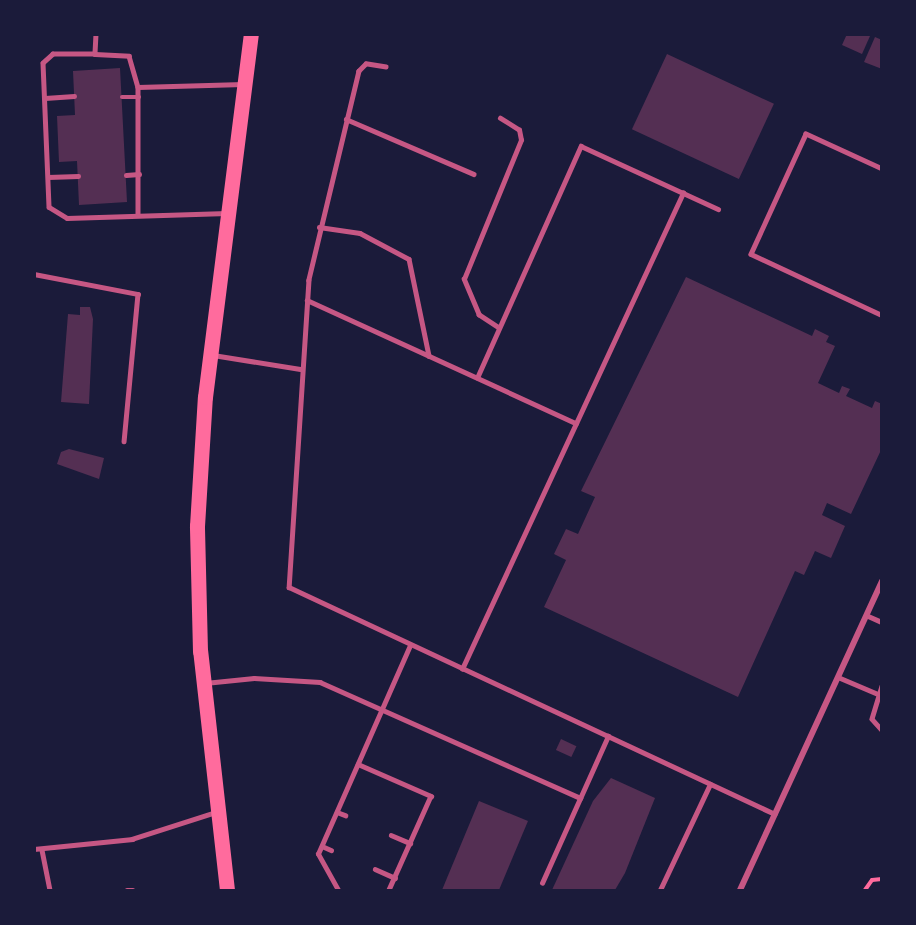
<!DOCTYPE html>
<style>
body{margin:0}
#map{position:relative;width:916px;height:925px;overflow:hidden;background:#1b1b3a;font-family:Roboto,sans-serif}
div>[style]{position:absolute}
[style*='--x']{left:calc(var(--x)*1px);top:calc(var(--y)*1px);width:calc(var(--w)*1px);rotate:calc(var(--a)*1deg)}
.building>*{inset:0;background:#542f53;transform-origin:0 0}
.path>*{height:4px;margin:-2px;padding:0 2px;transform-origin:2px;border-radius:2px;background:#ff6b9d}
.service>*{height:4.5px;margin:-2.25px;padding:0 2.25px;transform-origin:2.25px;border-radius:2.25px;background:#c65784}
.minor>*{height:6px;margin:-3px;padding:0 3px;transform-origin:3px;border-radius:3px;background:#c65784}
.primary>*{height:15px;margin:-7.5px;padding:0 7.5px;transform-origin:7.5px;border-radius:7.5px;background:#ff6b9d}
span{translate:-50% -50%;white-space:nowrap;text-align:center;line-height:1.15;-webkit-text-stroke:4.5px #1b1b3a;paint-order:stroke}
.frame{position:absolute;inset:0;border:36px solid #1b1b3a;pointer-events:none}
</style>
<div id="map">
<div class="building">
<div style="clip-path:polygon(847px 34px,870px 36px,862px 54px,842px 45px)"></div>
<div style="clip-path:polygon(875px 37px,882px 40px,882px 69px,864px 62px)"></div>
<div style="left:667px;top:54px;width:118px;height:83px;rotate:25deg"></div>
<div style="clip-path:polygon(120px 68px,127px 202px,79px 205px,77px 161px,59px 162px,57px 116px,75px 115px,73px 71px)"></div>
<div style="clip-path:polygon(686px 277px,812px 336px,815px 329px,829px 336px,826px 342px,835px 346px,818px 383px,839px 393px,842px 386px,850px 389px,846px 396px,872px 408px,875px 401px,882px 404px,882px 448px,851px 514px,827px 503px,822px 515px,845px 526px,831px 558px,815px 551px,804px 575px,795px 571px,738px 697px,544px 607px,566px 560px,554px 554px,566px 529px,578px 534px,595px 497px,581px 491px)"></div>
<div style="clip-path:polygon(80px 307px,90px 307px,93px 319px,89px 404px,61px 402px,68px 314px,80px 315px)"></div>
<div style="clip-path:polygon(69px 449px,104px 458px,99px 479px,57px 464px,61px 452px)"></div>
<div style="left:561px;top:739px;width:17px;height:12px;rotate:25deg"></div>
<div style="clip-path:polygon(611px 778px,655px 798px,625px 873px,615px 890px,552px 890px,593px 801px)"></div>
<div style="clip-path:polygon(479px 801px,528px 821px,499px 890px,442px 890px)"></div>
</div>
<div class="path">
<div style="--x:865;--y:890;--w:12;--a:-55"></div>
<div style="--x:872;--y:880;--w:10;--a:-6"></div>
</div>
<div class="service">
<div style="--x:96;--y:34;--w:20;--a:93"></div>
<div style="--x:95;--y:54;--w:42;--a:180"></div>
<div style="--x:53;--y:54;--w:13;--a:138"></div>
<div style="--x:43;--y:63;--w:144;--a:87.6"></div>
<div style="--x:49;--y:207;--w:21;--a:31"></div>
<div style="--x:67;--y:218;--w:160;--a:-1.8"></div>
<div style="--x:95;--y:54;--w:34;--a:3"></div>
<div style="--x:129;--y:56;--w:32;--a:74"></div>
<div style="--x:138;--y:87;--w:105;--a:-1.6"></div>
<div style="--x:386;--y:67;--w:20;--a:-171"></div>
<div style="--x:366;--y:64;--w:10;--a:135"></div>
<div style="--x:359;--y:71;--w:215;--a:103.5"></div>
<div style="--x:309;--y:280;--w:308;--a:93.7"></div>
<div style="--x:289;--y:587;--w:536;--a:25.04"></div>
<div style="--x:138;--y:87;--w:126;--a:90"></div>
<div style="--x:122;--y:97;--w:17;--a:0"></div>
<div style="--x:45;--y:98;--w:29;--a:-4"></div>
<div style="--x:346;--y:119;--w:139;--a:23.3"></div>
<div style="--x:882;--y:169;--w:84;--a:-155.3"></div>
<div style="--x:806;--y:134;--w:132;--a:114.6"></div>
<div style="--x:751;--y:254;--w:145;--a:25"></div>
<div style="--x:126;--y:175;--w:13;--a:-4"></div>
<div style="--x:48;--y:177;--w:30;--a:-2"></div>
<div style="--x:319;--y:227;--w:41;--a:8.3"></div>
<div style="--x:360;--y:233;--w:55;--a:28"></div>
<div style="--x:409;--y:259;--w:99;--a:78.3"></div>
<div style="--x:34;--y:274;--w:106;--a:10.9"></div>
<div style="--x:138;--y:294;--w:148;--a:95.4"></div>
<div style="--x:307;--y:300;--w:296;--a:24.6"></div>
<div style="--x:499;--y:328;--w:24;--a:-147"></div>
<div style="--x:479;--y:315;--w:39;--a:-113"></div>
<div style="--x:464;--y:279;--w:150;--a:-67.7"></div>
<div style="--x:521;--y:140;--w:10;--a:-101"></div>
<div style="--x:519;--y:130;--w:22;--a:-148"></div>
<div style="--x:213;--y:355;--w:88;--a:9.1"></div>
<div style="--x:477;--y:378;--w:254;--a:-65.9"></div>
<div style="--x:581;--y:146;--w:151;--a:24.7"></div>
<div style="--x:866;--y:615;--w:17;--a:24"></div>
<div style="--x:462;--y:669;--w:525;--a:-65.1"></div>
<div style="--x:838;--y:677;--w:43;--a:23"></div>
<div style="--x:205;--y:683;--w:49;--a:-5.8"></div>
<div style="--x:254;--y:678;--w:66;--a:3.5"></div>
<div style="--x:320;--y:682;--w:285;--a:24"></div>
<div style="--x:882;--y:686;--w:34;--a:107"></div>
<div style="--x:872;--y:719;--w:15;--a:48"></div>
<div style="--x:358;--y:764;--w:80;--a:23.7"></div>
<div style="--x:431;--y:796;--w:103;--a:114.1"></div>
<div style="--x:337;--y:812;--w:9;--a:21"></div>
<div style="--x:391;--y:835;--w:21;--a:23"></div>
<div style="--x:322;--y:846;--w:10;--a:24"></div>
<div style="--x:34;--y:849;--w:99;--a:-5.8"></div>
<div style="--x:132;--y:839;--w:88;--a:-17.8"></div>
<div style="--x:42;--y:850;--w:41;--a:78.7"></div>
<div style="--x:375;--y:869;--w:22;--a:24"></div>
<div style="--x:542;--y:883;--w:161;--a:-65.8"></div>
<div style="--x:127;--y:890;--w:6;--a:0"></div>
<div style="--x:338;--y:890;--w:41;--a:-119.1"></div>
<div style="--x:318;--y:854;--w:228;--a:-66.2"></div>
<div style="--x:660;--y:890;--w:117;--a:-64.7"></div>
</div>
<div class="minor">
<div style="--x:740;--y:890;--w:340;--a:-65.3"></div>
</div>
<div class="primary">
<div style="--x:227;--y:890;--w:241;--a:-96.4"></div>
<div style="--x:200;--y:651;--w:125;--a:-91.4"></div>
<div style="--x:197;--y:526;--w:129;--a:-86.5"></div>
<div style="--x:205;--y:397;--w:366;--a:-82.8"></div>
</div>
<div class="frame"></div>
</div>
